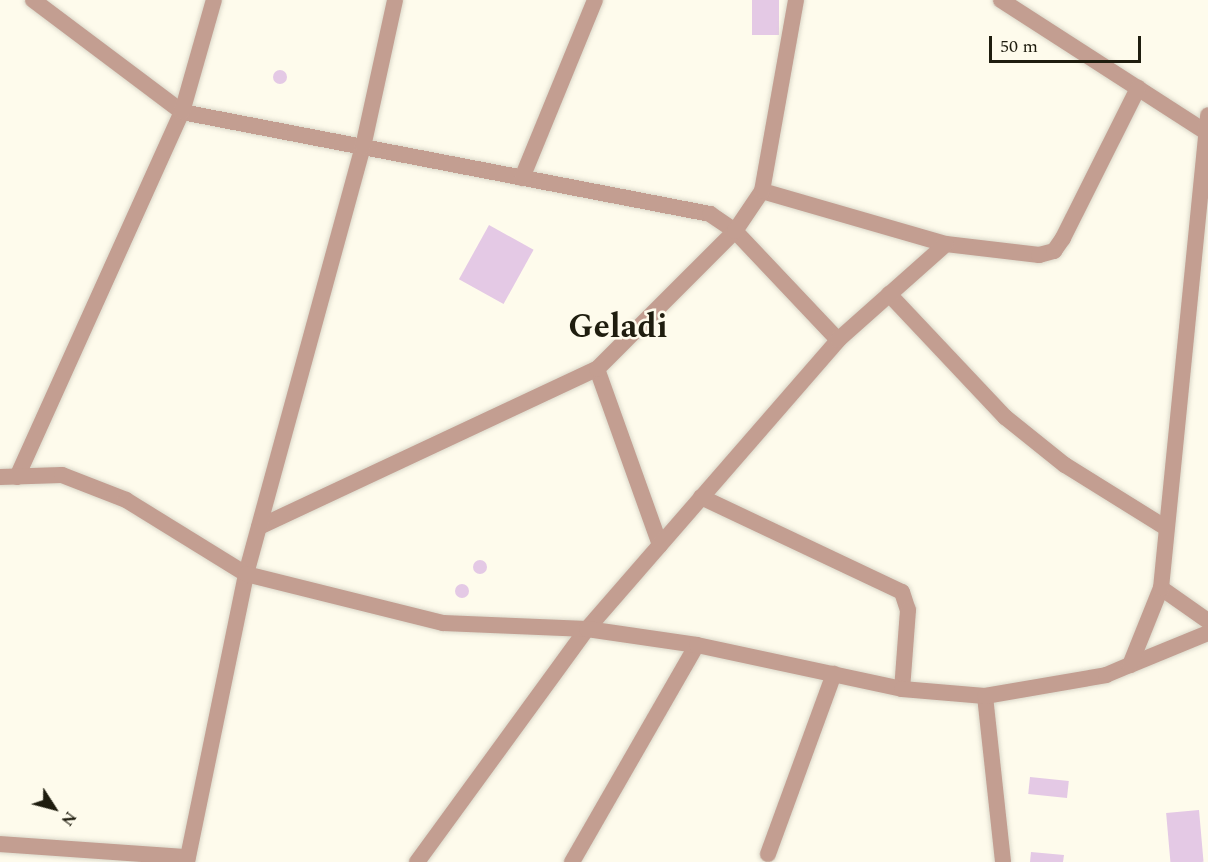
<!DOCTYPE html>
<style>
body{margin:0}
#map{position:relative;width:1208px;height:862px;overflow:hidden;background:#fefbec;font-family:Spectral,serif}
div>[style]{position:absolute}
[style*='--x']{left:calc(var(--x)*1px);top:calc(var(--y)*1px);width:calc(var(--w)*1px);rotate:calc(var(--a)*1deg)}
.building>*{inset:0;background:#e4c9e5;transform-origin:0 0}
.round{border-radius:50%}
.roads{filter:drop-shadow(0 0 2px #dad7c9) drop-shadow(0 0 2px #dad7c9)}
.minor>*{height:16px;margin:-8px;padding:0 8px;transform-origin:8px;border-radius:8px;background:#c39e91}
.tertiary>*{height:16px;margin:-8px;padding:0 8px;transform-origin:8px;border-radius:8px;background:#c39e91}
span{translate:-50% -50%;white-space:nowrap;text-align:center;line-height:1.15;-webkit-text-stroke:5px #fefbec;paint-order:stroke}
.town-label{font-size:33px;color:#1f1d0f;font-weight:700}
.north{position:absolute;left:24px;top:778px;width:60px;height:60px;-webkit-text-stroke:4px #fefbec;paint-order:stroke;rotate:126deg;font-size:16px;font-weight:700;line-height:24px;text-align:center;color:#1f1d0f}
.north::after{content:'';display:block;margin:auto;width:21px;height:27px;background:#1f1d0f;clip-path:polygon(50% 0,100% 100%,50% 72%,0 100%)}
.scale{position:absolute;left:989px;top:36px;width:152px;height:27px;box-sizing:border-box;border:3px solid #1f1d0f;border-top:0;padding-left:8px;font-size:18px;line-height:21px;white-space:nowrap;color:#1f1d0f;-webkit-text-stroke:4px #fefbec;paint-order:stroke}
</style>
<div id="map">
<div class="building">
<div style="left:752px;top:0;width:27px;height:35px"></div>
<div class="round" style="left:273px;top:70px;width:14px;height:14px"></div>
<div style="left:489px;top:225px;width:51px;height:62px;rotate:29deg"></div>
<div class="round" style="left:473px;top:560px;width:14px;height:14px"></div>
<div class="round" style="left:455px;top:584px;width:14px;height:14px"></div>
<div style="left:1030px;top:777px;width:39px;height:17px;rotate:6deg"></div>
<div style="left:1199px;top:810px;width:52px;height:33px;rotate:85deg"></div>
<div style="clip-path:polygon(1031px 852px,1064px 855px,1063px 862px,1030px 862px)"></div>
</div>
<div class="roads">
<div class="minor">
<div style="--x:33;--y:0;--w:186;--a:36.9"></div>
<div style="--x:182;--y:112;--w:538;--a:10.93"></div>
<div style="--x:710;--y:214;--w:30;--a:34"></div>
<div style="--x:735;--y:231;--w:150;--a:46.6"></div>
<div style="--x:1001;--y:0;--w:244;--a:32.8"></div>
<div style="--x:522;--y:178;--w:192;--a:-67.7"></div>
<div style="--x:762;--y:191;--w:191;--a:16.1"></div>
<div style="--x:946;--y:244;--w:94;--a:6.7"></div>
<div style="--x:1039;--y:255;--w:16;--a:-15"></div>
<div style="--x:1054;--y:251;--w:16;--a:-55"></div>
<div style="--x:1063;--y:238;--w:168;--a:-63.4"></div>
<div style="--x:889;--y:294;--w:169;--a:46.7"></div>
<div style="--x:1005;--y:417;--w:77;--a:38.7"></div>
<div style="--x:1065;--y:465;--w:115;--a:31.9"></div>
<div style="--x:597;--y:369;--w:187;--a:70.3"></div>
<div style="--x:17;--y:477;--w:401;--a:-65.7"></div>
<div style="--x:182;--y:112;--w:116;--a:-74.1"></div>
<div style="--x:701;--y:497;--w:222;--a:25.3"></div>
<div style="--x:902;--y:592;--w:19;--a:72"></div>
<div style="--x:908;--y:610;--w:79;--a:94.3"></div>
<div style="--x:259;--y:527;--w:373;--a:-25.1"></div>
<div style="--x:597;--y:369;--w:195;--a:-45"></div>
<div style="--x:735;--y:231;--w:48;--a:-56"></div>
<div style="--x:762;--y:191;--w:194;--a:-79.9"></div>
<div style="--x:1161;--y:588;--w:57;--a:35.1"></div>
<div style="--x:1130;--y:665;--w:84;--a:-22.3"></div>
<div style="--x:985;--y:696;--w:167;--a:83.8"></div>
<div style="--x:0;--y:844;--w:188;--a:4"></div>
<div style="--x:768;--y:854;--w:192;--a:-69.9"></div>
<div style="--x:187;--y:862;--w:294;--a:-78.4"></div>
<div style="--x:246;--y:574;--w:443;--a:-74.7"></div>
<div style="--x:363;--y:147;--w:150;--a:-77.7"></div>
<div style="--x:417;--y:862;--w:288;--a:-53.9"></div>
<div style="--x:587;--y:629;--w:383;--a:-49"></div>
<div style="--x:838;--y:340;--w:144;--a:-41.6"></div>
<div style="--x:572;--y:862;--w:250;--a:-60.1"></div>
</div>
<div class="tertiary">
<div style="--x:0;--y:477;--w:62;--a:-1.8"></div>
<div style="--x:62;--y:475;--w:69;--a:21.3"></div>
<div style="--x:126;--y:500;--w:141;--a:31.7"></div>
<div style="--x:246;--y:574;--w:203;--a:14"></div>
<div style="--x:443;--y:623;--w:144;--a:2.4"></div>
<div style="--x:587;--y:629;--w:111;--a:8.3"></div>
<div style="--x:697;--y:645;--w:210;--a:12.1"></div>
<div style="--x:902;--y:689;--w:83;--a:4.8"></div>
<div style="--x:985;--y:696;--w:123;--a:-9.8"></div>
<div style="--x:1106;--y:675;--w:26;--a:-23"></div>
<div style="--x:1130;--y:665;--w:83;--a:-68.1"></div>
<div style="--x:1161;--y:588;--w:475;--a:-84.3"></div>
</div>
</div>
<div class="town-label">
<span style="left:618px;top:328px">Geladi</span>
</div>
<div class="north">N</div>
<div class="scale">50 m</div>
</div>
